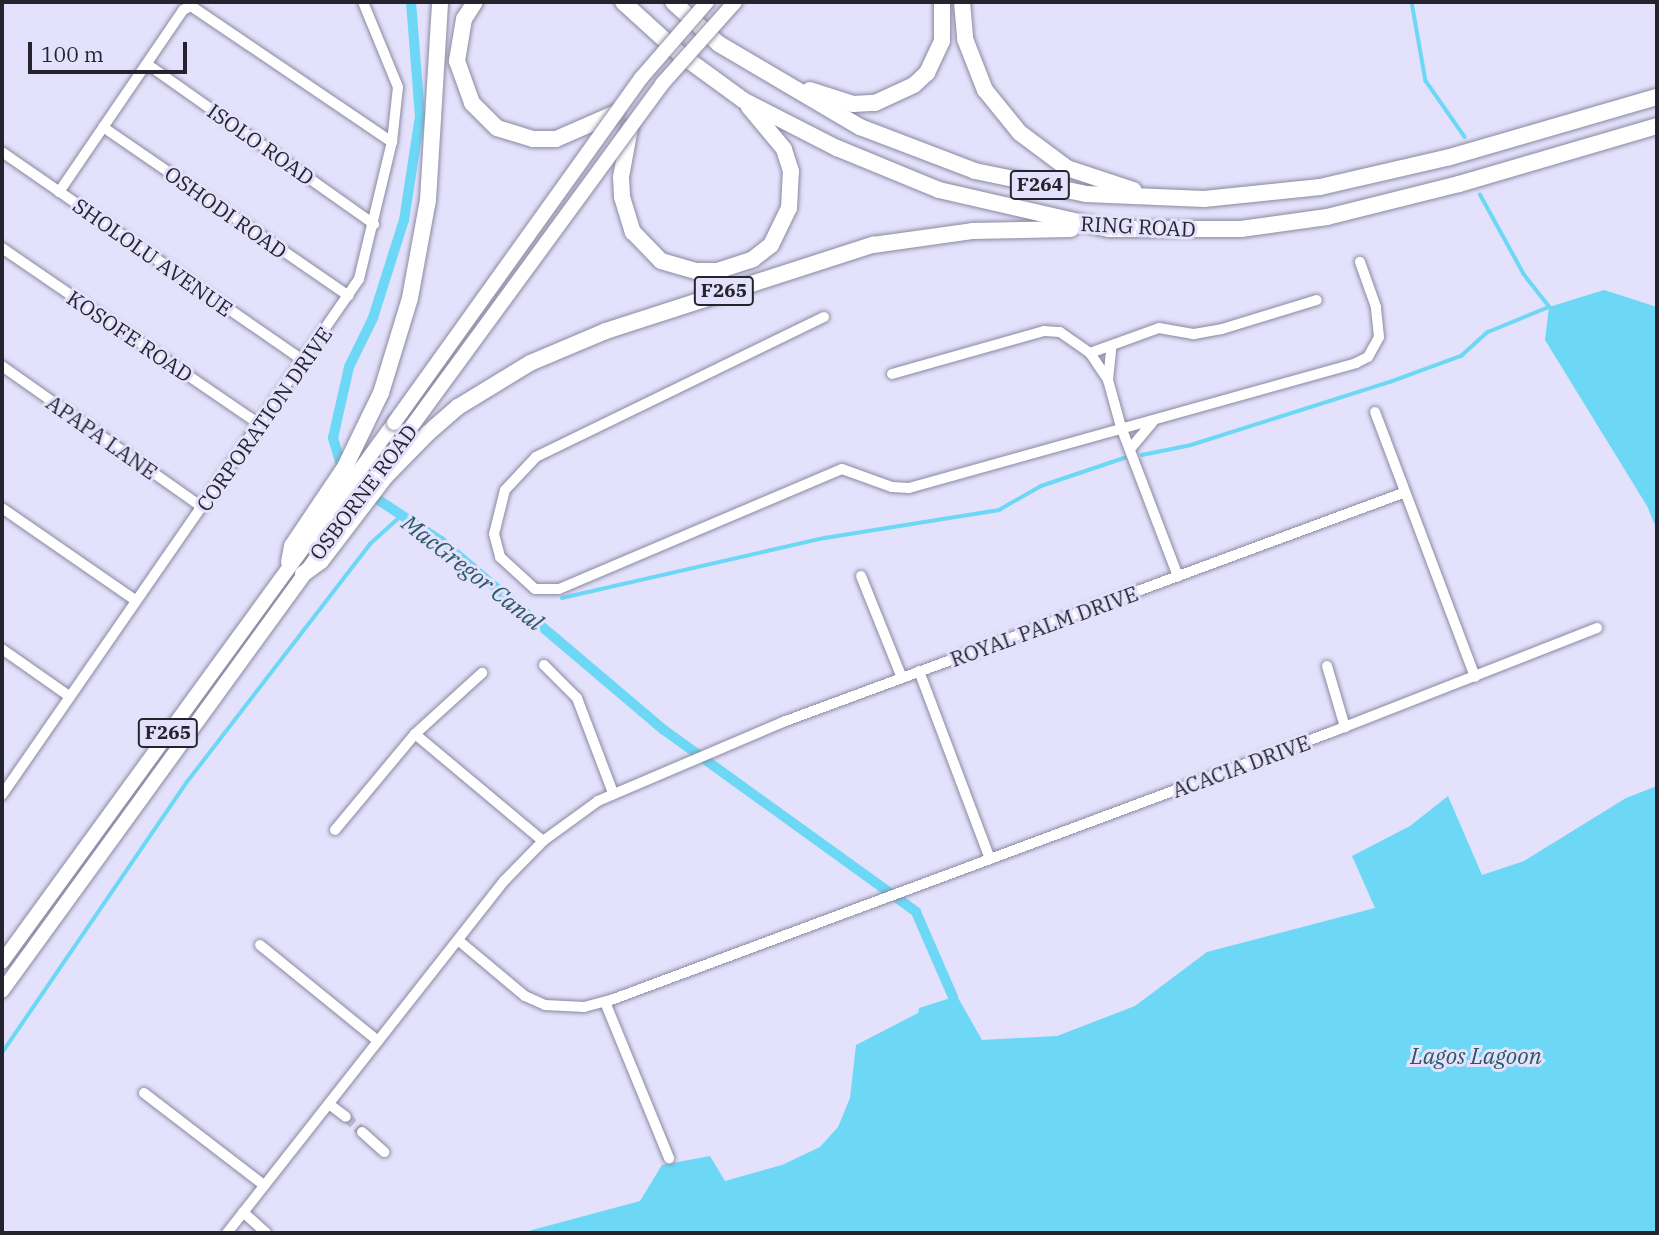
<!DOCTYPE html>
<style>
body{margin:0}
#map{position:relative;width:1659px;height:1235px;overflow:hidden;background:#e3e1fb;font-family:"IBM Plex Serif",serif}
div>[style]{position:absolute}
[style*='--x']{left:calc(var(--x)*1px);top:calc(var(--y)*1px);width:calc(var(--w)*1px);rotate:calc(var(--a)*1deg)}
.water>*{inset:0;background:#6dd7f6}
.stream>*{height:3.5px;margin:-1.75px;padding:0 1.75px;transform-origin:1.75px;border-radius:1.75px;background:#6dd7f6}
.canal>*{height:10px;margin:-5px;padding:0 5px;transform-origin:5px;border-radius:5px;background:#6dd7f6}
.minor-tunnel>*{height:10px;margin-top:-5px;transform-origin:0;background:repeating-linear-gradient(90deg,#bdbbd2 0 10px,transparent 0 15px)}
.roads{filter:drop-shadow(0 0 2px #8a89a0) drop-shadow(0 0 2px #8a89a0)}
.minor>*{height:10px;margin:-5px;padding:0 5px;transform-origin:5px;border-radius:5px;background:#fff}
.major>*{height:14px;margin:-7px;padding:0 7px;transform-origin:7px;border-radius:7px;background:#fff}
.highway>*{height:16px;margin:-8px;padding:0 8px;transform-origin:8px;border-radius:8px;background:#fff}
.bridges{filter:drop-shadow(0 0 2px #8a89a0) drop-shadow(0 0 2px #8a89a0)}
.major-bridge>*{height:14px;margin:-7px;padding:0 7px;transform-origin:7px;border-radius:7px;background:#fff}
span{translate:-50% -50%;white-space:nowrap;text-align:center;line-height:1.15;-webkit-text-stroke:6px #e3e1fb;paint-order:stroke}
.shield-label span{padding:2px 5px;background:#e3e1fb;border:2px solid;border-radius:5px;-webkit-text-stroke-width:0}
.shield-label{font-size:19px;color:#25242e;font-weight:700}
.street-label{font-size:21px;color:#25242e}
.water-label{font-size:23px;color:#2a5865;font-style:italic}
.frame{position:absolute;inset:0;border:4px solid #25242e;pointer-events:none}
.scale{position:absolute;left:28px;top:42px;width:159px;height:32px;box-sizing:border-box;border:4px solid #25242e;border-top:0;padding-left:9px;font-size:21px;line-height:24px;white-space:nowrap;color:#25242e;-webkit-text-stroke:5px #e3e1fb;paint-order:stroke}
</style>
<div id="map">
<div class="water">
<div style="clip-path:polygon(1604px 290px,1657px 307px,1657px 530px,1647px 506px,1545px 340px,1549px 307px)"></div>
<div style="clip-path:polygon(1657px 786px,1657px 1233px,521px 1233px,640px 1201px,662px 1165px,710px 1156px,725px 1181px,782px 1165px,820px 1147px,838px 1127px,850px 1098px,856px 1045px,918px 1013px,919px 1008px,957px 996px,982px 1040px,1057px 1036px,1135px 1006px,1207px 952px,1375px 908px,1352px 856px,1410px 826px,1448px 796px,1482px 875px,1524px 861px,1626px 798px)"></div>
</div>
<div class="stream">
<div style="--x:1412;--y:2;--w:80;--a:80"></div>
<div style="--x:1426;--y:81;--w:68;--a:55.1"></div>
<div style="--x:1142;--y:455;--w:50;--a:-11.5"></div>
<div style="--x:1191;--y:445;--w:209;--a:-17.6"></div>
<div style="--x:1390;--y:382;--w:76;--a:-20.1"></div>
<div style="--x:1461;--y:356;--w:36;--a:-42"></div>
<div style="--x:1488;--y:332;--w:66;--a:-22.3"></div>
<div style="--x:1549;--y:307;--w:41;--a:-128"></div>
<div style="--x:1524;--y:275;--w:91;--a:-118.8"></div>
<div style="--x:562;--y:598;--w:270;--a:-12.9"></div>
<div style="--x:825;--y:538;--w:176;--a:-9.1"></div>
<div style="--x:999;--y:510;--w:48;--a:-29.7"></div>
<div style="--x:1041;--y:486;--w:88;--a:-18.6"></div>
<div style="--x:2;--y:1053;--w:328;--a:-55.7"></div>
<div style="--x:187;--y:782;--w:300;--a:-52.4"></div>
<div style="--x:370;--y:544;--w:42;--a:-42.1"></div>
</div>
<div class="canal">
<div style="--x:411;--y:2;--w:114;--a:85.5"></div>
<div style="--x:420;--y:116;--w:105;--a:98.7"></div>
<div style="--x:404;--y:220;--w:103;--a:107.6"></div>
<div style="--x:373;--y:318;--w:55;--a:116.1"></div>
<div style="--x:349;--y:367;--w:73;--a:102.7"></div>
<div style="--x:333;--y:438;--w:42;--a:73.3"></div>
<div style="--x:345;--y:478;--w:115;--a:33.3"></div>
<div style="--x:441;--y:541;--w:292;--a:40.3"></div>
<div style="--x:664;--y:730;--w:311;--a:35.8"></div>
<div style="--x:916;--y:912;--w:93;--a:66.5"></div>
</div>
<div class="minor-tunnel">
<div style="--x:346;--y:1117;--w:22;--a:43"></div>
</div>
<div class="roads">
<div class="minor">
<div style="--x:147;--y:64;--w:278;--a:35.2"></div>
<div style="--x:103;--y:127;--w:298;--a:34.5"></div>
<div style="--x:2;--y:152;--w:367;--a:34.7"></div>
<div style="--x:59;--y:192;--w:220;--a:-55.7"></div>
<div style="--x:183;--y:10;--w:9;--a:-27"></div>
<div style="--x:191;--y:6;--w:243;--a:34.1"></div>
<div style="--x:2;--y:248;--w:311;--a:34.4"></div>
<div style="--x:824;--y:317;--w:320;--a:154.1"></div>
<div style="--x:536;--y:457;--w:45;--a:133.2"></div>
<div style="--x:505;--y:490;--w:45;--a:104"></div>
<div style="--x:494;--y:534;--w:24;--a:75"></div>
<div style="--x:500;--y:557;--w:47;--a:42.4"></div>
<div style="--x:535;--y:589;--w:24;--a:0"></div>
<div style="--x:559;--y:589;--w:307;--a:-23"></div>
<div style="--x:842;--y:469;--w:53;--a:19.8"></div>
<div style="--x:892;--y:487;--w:17;--a:3"></div>
<div style="--x:909;--y:488;--w:464;--a:-15.6"></div>
<div style="--x:1356;--y:363;--w:13;--a:-27"></div>
<div style="--x:1368;--y:357;--w:23;--a:-61"></div>
<div style="--x:1379;--y:337;--w:30;--a:-96"></div>
<div style="--x:1376;--y:307;--w:48;--a:-109.6"></div>
<div style="--x:1090;--y:353;--w:32;--a:56"></div>
<div style="--x:1108;--y:380;--w:49;--a:74.5"></div>
<div style="--x:1121;--y:427;--w:160;--a:69.1"></div>
<div style="--x:2;--y:366;--w:245;--a:35.2"></div>
<div style="--x:892;--y:374;--w:158;--a:-15.8"></div>
<div style="--x:1044;--y:331;--w:16;--a:4"></div>
<div style="--x:1060;--y:332;--w:37;--a:35"></div>
<div style="--x:1090;--y:353;--w:73;--a:-19.9"></div>
<div style="--x:1159;--y:328;--w:36;--a:10"></div>
<div style="--x:1194;--y:334;--w:28;--a:-10"></div>
<div style="--x:1222;--y:329;--w:99;--a:-17"></div>
<div style="--x:1108;--y:380;--w:31;--a:-84"></div>
<div style="--x:1375;--y:412;--w:283;--a:69.3"></div>
<div style="--x:1130;--y:449;--w:35;--a:-50"></div>
<div style="--x:2;--y:508;--w:162;--a:34.7"></div>
<div style="--x:861;--y:576;--w:110;--a:68.1"></div>
<div style="--x:2;--y:649;--w:82;--a:35"></div>
<div style="--x:544;--y:665;--w:47;--a:45"></div>
<div style="--x:577;--y:698;--w:102;--a:69.2"></div>
<div style="--x:1327;--y:666;--w:64;--a:73.6"></div>
<div style="--x:919;--y:671;--w:201;--a:69.3"></div>
<div style="--x:415;--y:734;--w:167;--a:39.9"></div>
<div style="--x:2;--y:795;--w:627;--a:-55.32"></div>
<div style="--x:359;--y:279;--w:141;--a:-76.5"></div>
<div style="--x:392;--y:142;--w:55;--a:-83.8"></div>
<div style="--x:398;--y:87;--w:92;--a:-112.4"></div>
<div style="--x:335;--y:830;--w:125;--a:-50.2"></div>
<div style="--x:415;--y:734;--w:91;--a:-42.3"></div>
<div style="--x:458;--y:940;--w:87;--a:39.9"></div>
<div style="--x:525;--y:996;--w:22;--a:24"></div>
<div style="--x:545;--y:1005;--w:39;--a:3"></div>
<div style="--x:584;--y:1007;--w:28;--a:-15"></div>
<div style="--x:611;--y:1000;--w:766;--a:-20.4"></div>
<div style="--x:1329;--y:733;--w:288;--a:-21.4"></div>
<div style="--x:260;--y:945;--w:152;--a:39.1"></div>
<div style="--x:605;--y:1002;--w:169;--a:67.7"></div>
<div style="--x:144;--y:1093;--w:151;--a:37.5"></div>
<div style="--x:329;--y:1104;--w:21;--a:37"></div>
<div style="--x:362;--y:1132;--w:30;--a:42"></div>
<div style="--x:243;--y:1212;--w:31;--a:42"></div>
<div style="--x:227;--y:1233;--w:448;--a:-51.8"></div>
<div style="--x:504;--y:881;--w:56;--a:-45.7"></div>
<div style="--x:543;--y:841;--w:68;--a:-36"></div>
<div style="--x:598;--y:801;--w:201;--a:-23.1"></div>
<div style="--x:783;--y:722;--w:661;--a:-20.27"></div>
</div>
<div class="major">
<div style="--x:2;--y:962;--w:666;--a:-53.97"></div>
<div style="--x:2;--y:991;--w:693;--a:-54.04"></div>
</div>
<div class="highway">
<div style="--x:475;--y:2;--w:20;--a:123"></div>
<div style="--x:464;--y:19;--w:43;--a:99.5"></div>
<div style="--x:457;--y:61;--w:45;--a:70.3"></div>
<div style="--x:472;--y:103;--w:35;--a:45"></div>
<div style="--x:497;--y:128;--w:38;--a:17"></div>
<div style="--x:533;--y:139;--w:23;--a:0"></div>
<div style="--x:556;--y:139;--w:65;--a:-23.4"></div>
<div style="--x:623;--y:2;--w:77;--a:42.4"></div>
<div style="--x:680;--y:54;--w:78;--a:36.1"></div>
<div style="--x:743;--y:100;--w:106;--a:27.1"></div>
<div style="--x:837;--y:148;--w:110;--a:22.4"></div>
<div style="--x:939;--y:190;--w:174;--a:12.9"></div>
<div style="--x:1109;--y:229;--w:132;--a:0"></div>
<div style="--x:1241;--y:229;--w:87;--a:-7.9"></div>
<div style="--x:1327;--y:217;--w:136;--a:-14"></div>
<div style="--x:1459;--y:184;--w:206;--a:-16.3"></div>
<div style="--x:673;--y:2;--w:62;--a:42.4"></div>
<div style="--x:719;--y:44;--w:164;--a:30.5"></div>
<div style="--x:860;--y:127;--w:123;--a:20.9"></div>
<div style="--x:975;--y:171;--w:113;--a:11.7"></div>
<div style="--x:1086;--y:194;--w:118;--a:2.4"></div>
<div style="--x:1204;--y:199;--w:117;--a:-5.9"></div>
<div style="--x:1320;--y:187;--w:133;--a:-13"></div>
<div style="--x:1450;--y:157;--w:216;--a:-16.2"></div>
<div style="--x:962;--y:2;--w:37;--a:85"></div>
<div style="--x:965;--y:39;--w:55;--a:68.6"></div>
<div style="--x:985;--y:90;--w:55;--a:50.9"></div>
<div style="--x:1020;--y:133;--w:59;--a:36.7"></div>
<div style="--x:1067;--y:168;--w:70;--a:18.4"></div>
<div style="--x:810;--y:90;--w:45;--a:18"></div>
<div style="--x:853;--y:104;--w:22;--a:-3"></div>
<div style="--x:875;--y:103;--w:43;--a:-24.8"></div>
<div style="--x:914;--y:85;--w:18;--a:-43"></div>
<div style="--x:927;--y:73;--w:35;--a:-65"></div>
<div style="--x:942;--y:41;--w:39;--a:-90"></div>
<div style="--x:630;--y:128;--w:50;--a:100.4"></div>
<div style="--x:621;--y:177;--w:20;--a:87"></div>
<div style="--x:622;--y:197;--w:37;--a:73"></div>
<div style="--x:633;--y:232;--w:40;--a:46"></div>
<div style="--x:661;--y:261;--w:37;--a:16"></div>
<div style="--x:697;--y:271;--w:20;--a:0"></div>
<div style="--x:717;--y:271;--w:38;--a:-18"></div>
<div style="--x:753;--y:259;--w:23;--a:-38"></div>
<div style="--x:771;--y:245;--w:41;--a:-64.1"></div>
<div style="--x:789;--y:208;--w:37;--a:-87"></div>
<div style="--x:791;--y:171;--w:23;--a:-108"></div>
<div style="--x:784;--y:149;--w:55;--a:-129.8"></div>
<div style="--x:289;--y:562;--w:16;--a:-79"></div>
<div style="--x:292;--y:546;--w:95;--a:-56.1"></div>
<div style="--x:345;--y:467;--w:82;--a:-64.1"></div>
<div style="--x:381;--y:393;--w:99;--a:-73"></div>
<div style="--x:410;--y:298;--w:100;--a:-79.6"></div>
<div style="--x:428;--y:200;--w:198;--a:-86.5"></div>
<div style="--x:303;--y:574;--w:22;--a:-36"></div>
<div style="--x:321;--y:561;--w:106;--a:-52.7"></div>
<div style="--x:385;--y:477;--w:62;--a:-45.7"></div>
<div style="--x:428;--y:433;--w:40;--a:-41"></div>
<div style="--x:458;--y:407;--w:84;--a:-31.4"></div>
<div style="--x:530;--y:363;--w:82;--a:-22.8"></div>
<div style="--x:606;--y:331;--w:281;--a:-17.9"></div>
<div style="--x:873;--y:245;--w:100;--a:-8"></div>
<div style="--x:972;--y:231;--w:99;--a:-1.2"></div>
</div>
</div>
<div class="bridges">
<div class="major-bridge">
<div style="--x:394;--y:423;--w:424;--a:-54.4"></div>
<div style="--x:641;--y:78;--w:101;--a:-49"></div>
<div style="--x:409;--y:430;--w:429;--a:-53.8"></div>
<div style="--x:662;--y:84;--w:110;--a:-48.3"></div>
</div>
</div>
<div class="shield-label">
<span style="left:1040px;top:185px">F264</span>
<span style="left:724px;top:291px">F265</span>
<span style="left:168px;top:733px">F265</span>
</div>
<div class="street-label">
<span style="left:261px;top:144px;rotate:35deg">ISOLO ROAD</span>
<span style="left:226px;top:212px;rotate:35deg">OSHODI ROAD</span>
<span style="left:1138px;top:226px;rotate:3deg">RING ROAD</span>
<span style="left:153px;top:257px;rotate:35deg">SHOLOLU AVENUE</span>
<span style="left:130px;top:336px;rotate:34deg">KOSOFE ROAD</span>
<span style="left:264px;top:419px;rotate:-55deg">CORPORATION DRIVE</span>
<span style="left:102px;top:437px;rotate:35deg">APAPA LANE</span>
<span style="left:363px;top:492px;rotate:-53deg">OSBORNE ROAD</span>
<span style="left:1044px;top:626px;rotate:-20deg">ROYAL PALM DRIVE</span>
<span style="left:1241px;top:766px;rotate:-20deg">ACACIA DRIVE</span>
</div>
<div class="water-label">
<span style="left:473px;top:572px;rotate:38deg">MacGregor Canal</span>
<span style="left:1476px;top:1055px">Lagos Lagoon</span>
</div>
<div class="frame"></div>
<div class="scale">100 m</div>
</div>
